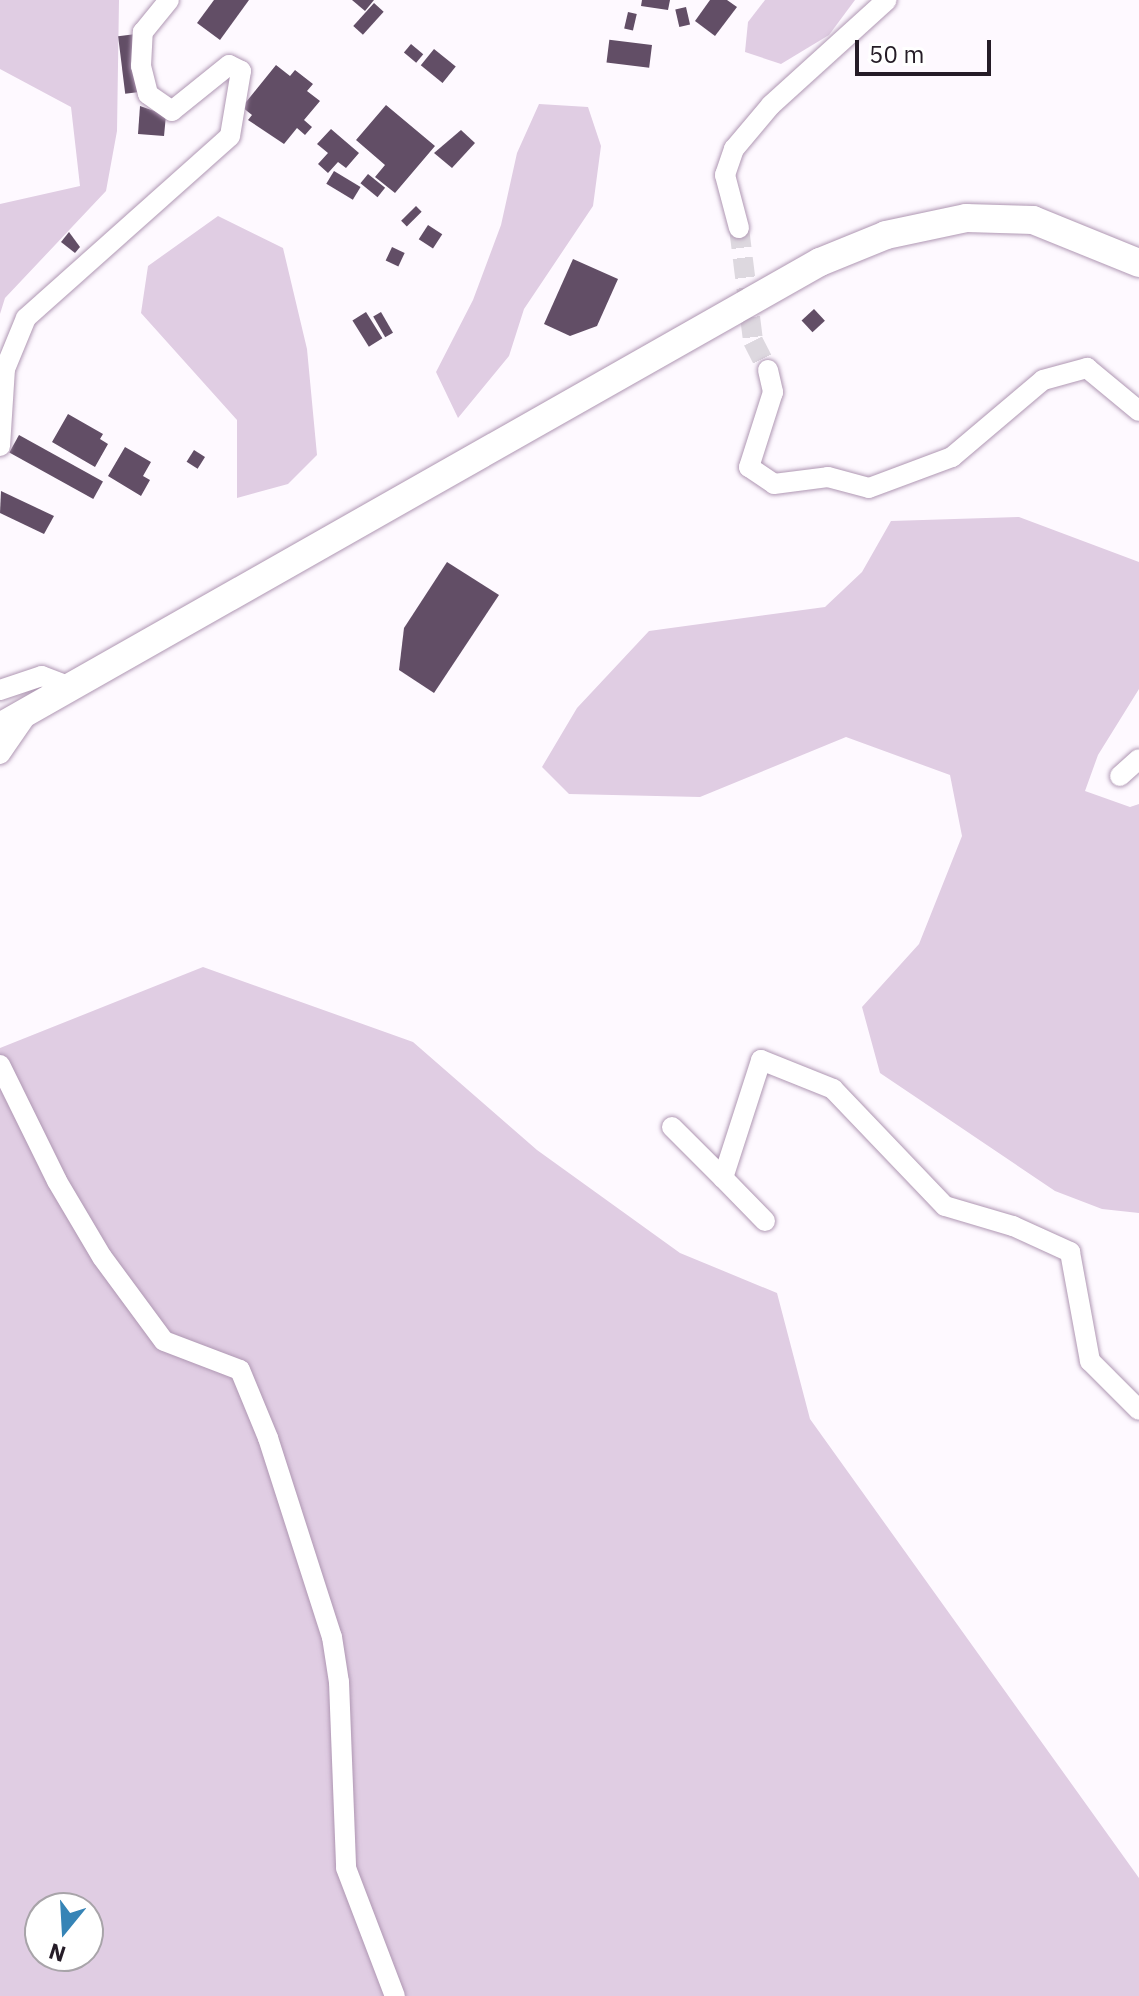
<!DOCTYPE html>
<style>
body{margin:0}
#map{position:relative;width:1139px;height:1996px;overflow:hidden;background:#fef9ff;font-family:"IBM Plex Sans",sans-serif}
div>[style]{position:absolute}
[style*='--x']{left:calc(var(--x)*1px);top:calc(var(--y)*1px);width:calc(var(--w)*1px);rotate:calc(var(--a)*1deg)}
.green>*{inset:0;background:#e0cde3}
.building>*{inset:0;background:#624e66;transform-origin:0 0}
.street-tunnel>*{height:20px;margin-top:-10px;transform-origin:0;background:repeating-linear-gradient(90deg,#ddd8df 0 20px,transparent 0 30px)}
.roads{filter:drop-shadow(0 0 2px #af97b3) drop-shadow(0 0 2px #af97b3)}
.street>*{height:20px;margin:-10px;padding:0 10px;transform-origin:10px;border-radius:10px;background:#fff}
.secondary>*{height:28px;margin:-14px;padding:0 14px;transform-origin:14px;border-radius:14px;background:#fff}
span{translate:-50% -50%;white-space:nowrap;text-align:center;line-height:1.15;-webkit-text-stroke:8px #fff;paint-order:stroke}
.north{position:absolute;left:24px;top:1892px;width:80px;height:80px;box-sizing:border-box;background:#fff;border:2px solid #a8a4a9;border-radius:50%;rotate:198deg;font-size:22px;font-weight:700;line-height:32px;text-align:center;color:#251c27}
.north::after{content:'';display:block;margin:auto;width:28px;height:36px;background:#3684b6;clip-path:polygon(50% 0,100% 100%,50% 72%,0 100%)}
.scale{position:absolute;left:855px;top:40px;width:136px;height:36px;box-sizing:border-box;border:4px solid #251c27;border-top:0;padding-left:10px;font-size:24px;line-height:28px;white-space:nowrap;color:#251c27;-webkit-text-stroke:6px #fff;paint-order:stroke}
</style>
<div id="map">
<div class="green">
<div style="clip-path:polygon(0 0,119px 0,117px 131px,106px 191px,5px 298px,0 314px,0 204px,80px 186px,71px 107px,0 69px)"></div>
<div style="clip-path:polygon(765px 0,855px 0,829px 35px,781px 64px,745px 52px,748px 22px)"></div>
<div style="clip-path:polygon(539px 104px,588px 107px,601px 146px,593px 206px,524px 309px,509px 356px,458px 418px,436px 372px,473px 300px,501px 225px,517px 153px)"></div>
<div style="clip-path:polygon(218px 216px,283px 248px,307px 349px,317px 455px,288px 484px,237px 498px,237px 420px,141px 313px,148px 266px)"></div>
<div style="clip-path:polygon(1019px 517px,1139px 562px,1139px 689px,1098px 755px,1085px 791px,1130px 807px,1139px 804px,1139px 1213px,1102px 1209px,1055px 1191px,880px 1073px,862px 1007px,919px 944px,962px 836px,950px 775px,846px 737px,700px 797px,569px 794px,542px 767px,577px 708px,649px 631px,825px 607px,862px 572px,891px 521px)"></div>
<div style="clip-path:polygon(evenodd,203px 967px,413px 1042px,537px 1150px,680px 1253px,777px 1293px,810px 1419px,1139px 1878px,1139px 1996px,0 1996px,0 1048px,203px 967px,40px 1908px,88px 1908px,88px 1956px,40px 1956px,40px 1908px)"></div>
</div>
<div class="building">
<div style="clip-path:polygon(214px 0,249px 0,220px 40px,197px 23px)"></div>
<div style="clip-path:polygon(352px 0,374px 0,365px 11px)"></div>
<div style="clip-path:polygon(642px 0,670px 0,668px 10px,641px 6px)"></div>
<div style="clip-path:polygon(710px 0,727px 0,737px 7px,715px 36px,695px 21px)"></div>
<div style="left:374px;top:3px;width:13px;height:31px;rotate:42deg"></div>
<div style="left:686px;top:7px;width:18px;height:11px;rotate:77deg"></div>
<div style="left:628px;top:12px;width:9px;height:17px;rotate:13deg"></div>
<div style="left:136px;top:34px;width:58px;height:18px;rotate:83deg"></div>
<div style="left:411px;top:44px;width:16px;height:11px;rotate:40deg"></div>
<div style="left:652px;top:45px;width:23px;height:43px;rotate:97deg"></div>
<div style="left:434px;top:49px;width:28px;height:21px;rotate:39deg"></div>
<div style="clip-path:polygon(276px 65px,290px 76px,295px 70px,313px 84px,307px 91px,320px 101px,304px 120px,312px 127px,305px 135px,297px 128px,284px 144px,248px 120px,252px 115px,242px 107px)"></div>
<div style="clip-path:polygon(386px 105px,435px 146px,395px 193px,375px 177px,385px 165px,356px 140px)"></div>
<div style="clip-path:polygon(140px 106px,166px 115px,164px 136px,138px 134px)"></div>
<div style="clip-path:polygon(331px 129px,359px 153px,346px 168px,338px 162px,328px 173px,318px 164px,328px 153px,317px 144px)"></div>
<div style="clip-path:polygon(461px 130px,475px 143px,452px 168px,434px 153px)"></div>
<div style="left:334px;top:171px;width:31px;height:15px;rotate:31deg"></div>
<div style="left:368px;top:174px;width:22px;height:12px;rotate:39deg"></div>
<div style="left:416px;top:206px;width:8px;height:21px;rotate:45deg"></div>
<div style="left:428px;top:225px;width:17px;height:17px;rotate:33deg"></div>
<div style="clip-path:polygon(69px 232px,80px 247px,75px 253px,61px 242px)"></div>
<div style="left:392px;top:247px;width:14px;height:15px;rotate:25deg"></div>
<div style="clip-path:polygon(573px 259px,618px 279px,597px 326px,570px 336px,544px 324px)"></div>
<div style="left:814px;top:309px;width:16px;height:17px;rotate:47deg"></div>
<div style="left:366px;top:312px;width:31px;height:16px;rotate:58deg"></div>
<div style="left:381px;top:312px;width:24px;height:9px;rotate:60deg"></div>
<div style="clip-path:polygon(68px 414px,103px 434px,100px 439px,108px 444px,95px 467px,52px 442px)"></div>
<div style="left:19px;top:435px;width:96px;height:20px;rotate:29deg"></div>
<div style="clip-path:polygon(125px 447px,151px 462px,143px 476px,150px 480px,141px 496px,108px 476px)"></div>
<div style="left:194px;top:450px;width:13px;height:14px;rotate:32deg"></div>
<div style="clip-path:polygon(1px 491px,54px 516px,44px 534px,0 513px)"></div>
<div style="clip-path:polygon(447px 562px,499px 595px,434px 693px,399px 670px,404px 628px)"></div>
</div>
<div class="street-tunnel">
<div style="--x:739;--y:228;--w:114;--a:82.9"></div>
<div style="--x:753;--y:341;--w:33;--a:63"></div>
</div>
<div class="roads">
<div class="street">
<div style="--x:739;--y:228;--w:55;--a:-104.8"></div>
<div style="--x:725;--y:175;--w:28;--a:-71"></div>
<div style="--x:734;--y:149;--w:57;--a:-49.9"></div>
<div style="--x:771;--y:105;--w:156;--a:-42.2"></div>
<div style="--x:768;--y:370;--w:23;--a:77"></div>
<div style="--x:773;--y:392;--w:79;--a:107.7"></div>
<div style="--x:749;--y:467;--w:30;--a:34"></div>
<div style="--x:774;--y:484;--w:54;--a:-7.4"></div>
<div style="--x:828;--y:477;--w:42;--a:15"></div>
<div style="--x:869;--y:488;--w:89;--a:-20.5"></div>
<div style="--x:952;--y:457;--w:119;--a:-40.2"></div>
<div style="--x:1043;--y:380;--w:46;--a:-15.3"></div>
<div style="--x:1087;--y:368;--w:67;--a:39.6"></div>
<div style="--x:0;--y:446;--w:77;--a:-86.3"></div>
<div style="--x:5;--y:369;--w:55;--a:-67.6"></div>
<div style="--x:26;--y:318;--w:273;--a:-41.7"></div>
<div style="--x:230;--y:136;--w:66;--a:-80.4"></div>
<div style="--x:241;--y:71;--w:13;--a:-153"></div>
<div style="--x:229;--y:65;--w:73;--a:141.1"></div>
<div style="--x:172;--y:111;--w:29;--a:-145"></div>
<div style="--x:148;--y:94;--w:29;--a:-104"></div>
<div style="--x:141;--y:66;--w:34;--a:-87"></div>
<div style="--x:143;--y:32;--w:41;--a:-50.9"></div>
<div style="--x:0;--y:690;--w:44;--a:-18.4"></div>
<div style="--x:42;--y:676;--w:30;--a:21"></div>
<div style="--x:0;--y:754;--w:51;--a:-55.4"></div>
<div style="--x:1120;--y:776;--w:25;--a:-42"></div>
<div style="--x:0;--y:1065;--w:129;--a:63.8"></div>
<div style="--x:57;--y:1181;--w:88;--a:59.4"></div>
<div style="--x:102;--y:1257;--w:104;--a:53.6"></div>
<div style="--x:164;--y:1341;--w:81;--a:20.9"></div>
<div style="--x:240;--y:1370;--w:74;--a:67.6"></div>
<div style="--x:268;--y:1438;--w:209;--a:72.2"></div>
<div style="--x:332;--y:1637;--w:46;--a:81.2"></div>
<div style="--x:339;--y:1682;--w:186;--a:87.8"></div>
<div style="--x:346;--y:1868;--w:137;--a:69.1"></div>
<div style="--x:672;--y:1127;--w:72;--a:45"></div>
<div style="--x:765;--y:1221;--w:60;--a:-134.3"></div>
<div style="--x:723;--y:1178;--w:124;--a:-72.1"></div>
<div style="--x:761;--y:1060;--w:78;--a:21.9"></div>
<div style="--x:833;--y:1089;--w:162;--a:46.3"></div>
<div style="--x:945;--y:1206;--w:71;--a:16.4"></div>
<div style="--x:1013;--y:1226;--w:63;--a:24.5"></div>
<div style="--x:1070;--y:1252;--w:111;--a:79.6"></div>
<div style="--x:1090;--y:1361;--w:69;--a:45"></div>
</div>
<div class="secondary">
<div style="--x:0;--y:727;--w:943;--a:-29.56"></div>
<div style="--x:820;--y:262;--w:71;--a:-22.2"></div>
<div style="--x:886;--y:235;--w:82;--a:-12"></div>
<div style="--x:966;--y:218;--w:67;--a:1.7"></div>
<div style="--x:1033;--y:220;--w:114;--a:22.1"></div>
</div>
</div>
<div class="north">N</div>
<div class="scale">50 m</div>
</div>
